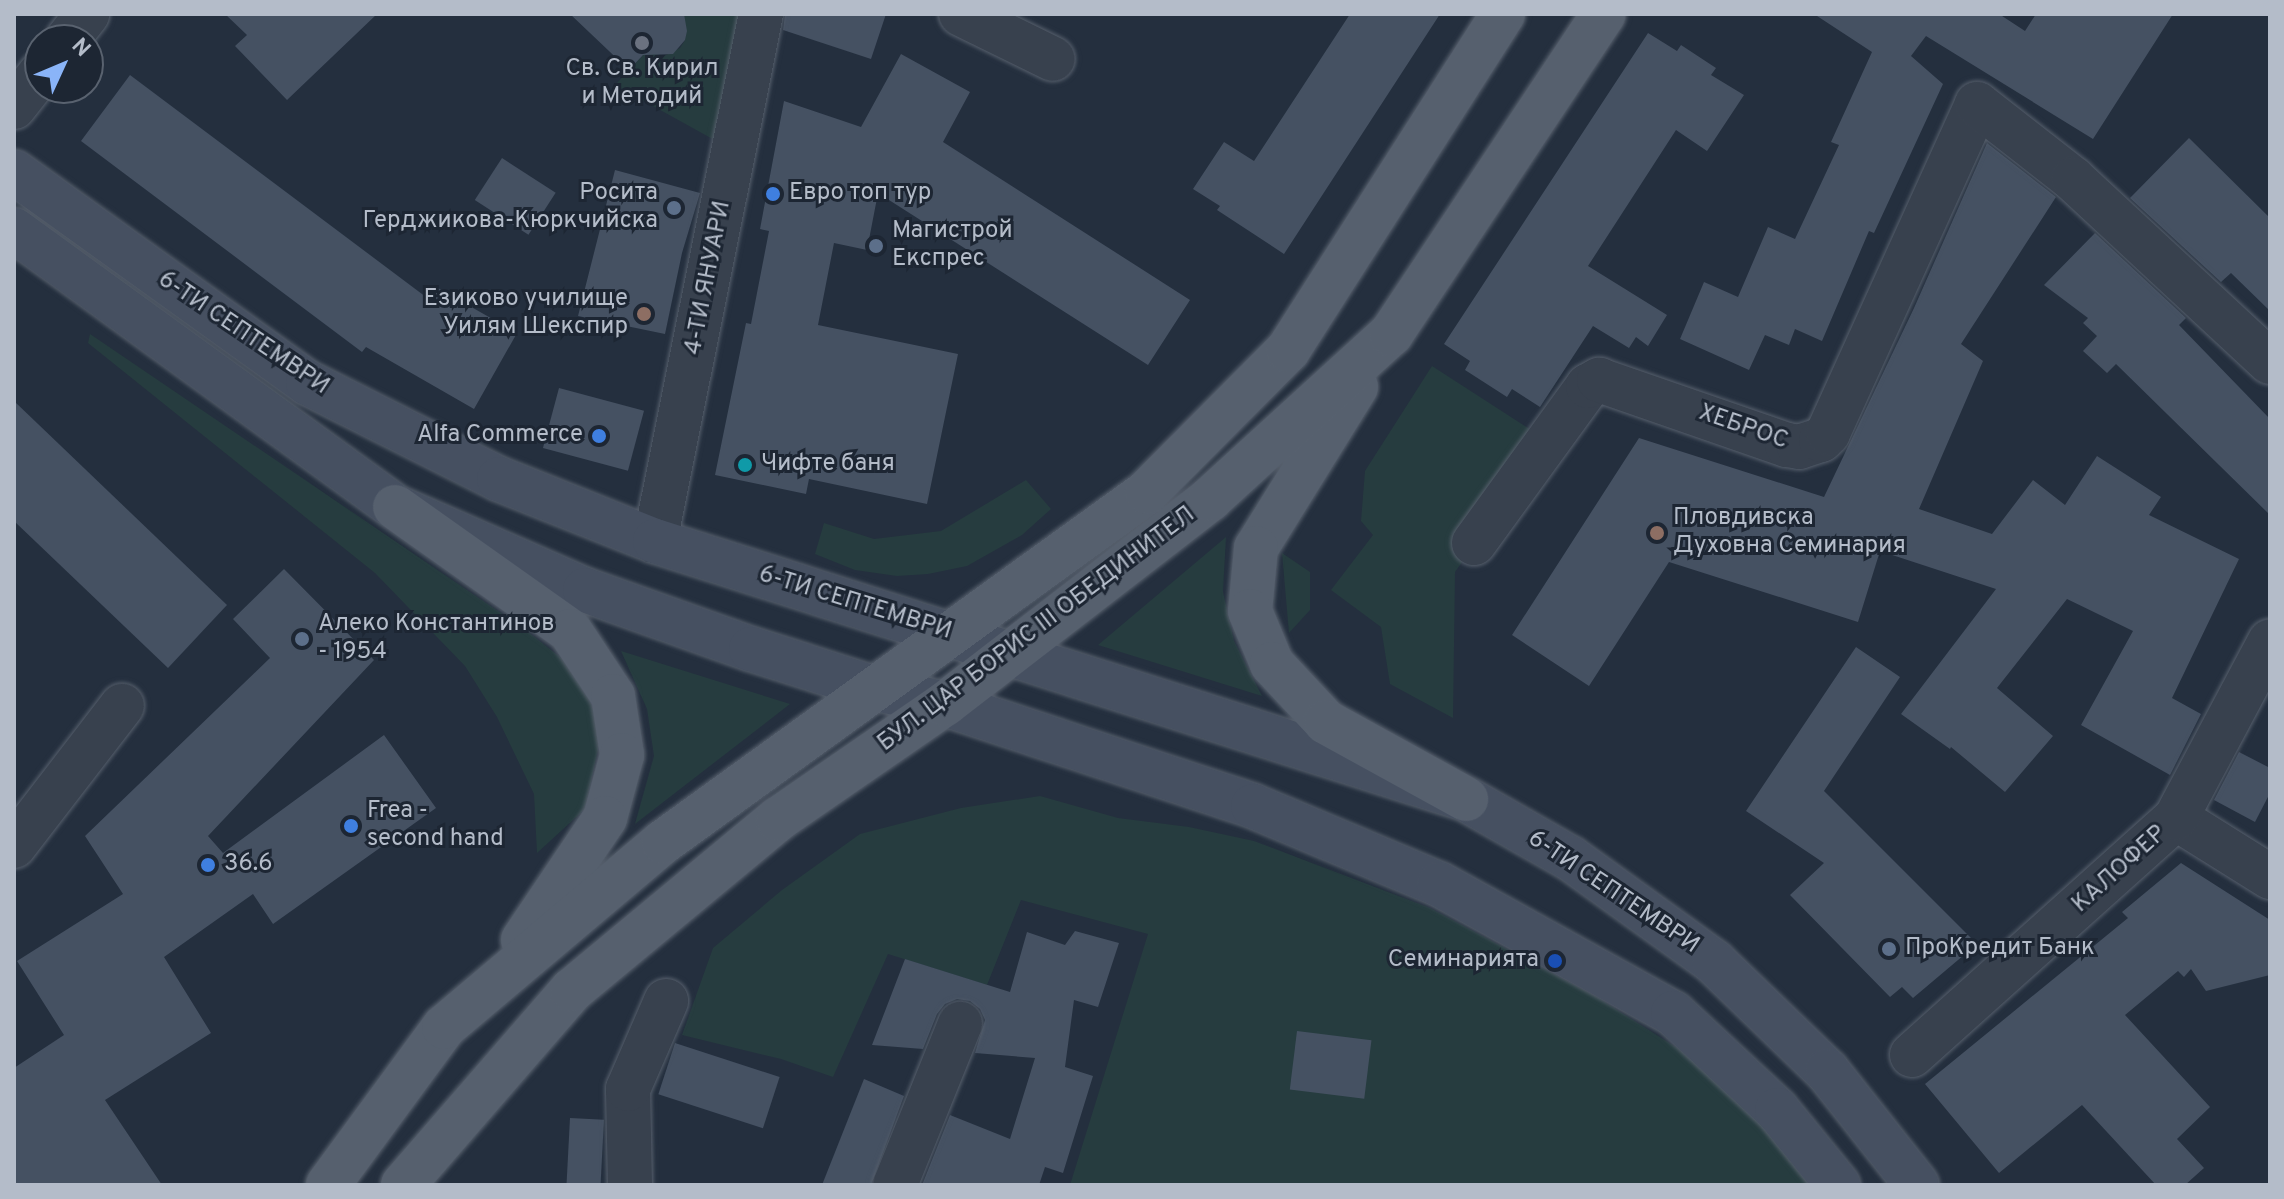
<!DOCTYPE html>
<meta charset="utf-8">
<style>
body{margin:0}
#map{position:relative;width:2284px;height:1199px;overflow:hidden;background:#242f3e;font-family:Overpass,sans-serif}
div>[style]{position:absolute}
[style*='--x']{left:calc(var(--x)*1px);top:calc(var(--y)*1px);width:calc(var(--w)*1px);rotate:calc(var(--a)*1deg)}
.green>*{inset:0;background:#263c3f}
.building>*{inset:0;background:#455162;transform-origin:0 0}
.roads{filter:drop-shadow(0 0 2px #565f6c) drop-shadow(0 0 2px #565f6c)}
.street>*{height:44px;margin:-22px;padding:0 22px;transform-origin:22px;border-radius:22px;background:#38414e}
.secondary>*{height:44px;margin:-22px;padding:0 22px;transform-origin:22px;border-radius:22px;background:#465061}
.primary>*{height:44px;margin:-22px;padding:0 22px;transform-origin:22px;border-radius:22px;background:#56606e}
.dots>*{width:22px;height:22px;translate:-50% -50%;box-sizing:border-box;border:4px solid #1d2633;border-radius:50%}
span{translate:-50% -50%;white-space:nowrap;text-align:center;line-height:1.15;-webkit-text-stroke:6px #1d2633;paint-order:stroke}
.poi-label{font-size:24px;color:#b4bcc9}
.right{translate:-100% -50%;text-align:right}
.left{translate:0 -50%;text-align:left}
.street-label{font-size:24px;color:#b4bcc9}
.frame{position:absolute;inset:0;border:16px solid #b4bcc9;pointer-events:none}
.north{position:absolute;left:24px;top:24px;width:80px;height:80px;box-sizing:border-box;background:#1d2633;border:2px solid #59626f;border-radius:50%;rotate:46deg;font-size:22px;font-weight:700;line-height:32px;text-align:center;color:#b4bcc9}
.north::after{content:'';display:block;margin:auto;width:28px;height:36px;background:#8ab4f8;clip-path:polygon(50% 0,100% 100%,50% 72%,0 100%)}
</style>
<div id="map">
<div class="green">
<div style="clip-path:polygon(682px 14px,748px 14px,718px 142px,615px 85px,646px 52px,664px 56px,680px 48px,685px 40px)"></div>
<div style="clip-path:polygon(90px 334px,523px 628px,588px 679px,603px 727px,585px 809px,537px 853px,534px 794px,497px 717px,465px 666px,375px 573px,88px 343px)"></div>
<div style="clip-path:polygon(1432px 366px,1548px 441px,1455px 572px,1453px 718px,1390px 684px,1381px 627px,1331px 590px,1373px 535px,1361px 521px,1365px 471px)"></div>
<div style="clip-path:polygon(1026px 480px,1051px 509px,1022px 535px,967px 566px,928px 574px,897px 576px,855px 570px,815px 554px,824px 523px,874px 539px,941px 531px)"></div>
<div style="clip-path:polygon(1226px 537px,1223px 592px,1234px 641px,1262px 696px,1098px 645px)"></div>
<div style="clip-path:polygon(1282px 553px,1310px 572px,1310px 610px,1289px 633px)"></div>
<div style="clip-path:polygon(621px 651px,790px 704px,635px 824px,654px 756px,647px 709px)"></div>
<div style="clip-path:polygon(1040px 796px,1118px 818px,1189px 827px,1254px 841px,1430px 908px,1595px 996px,1712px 1070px,1817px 1185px,1070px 1185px,1148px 934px,1021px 900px,987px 985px,888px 954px,833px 1077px,781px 1059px,682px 1035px,713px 948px,782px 890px,860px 834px,961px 808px)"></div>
</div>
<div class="building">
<div style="clip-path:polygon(225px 14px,377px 14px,287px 100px,235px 46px,247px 35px)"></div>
<div style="clip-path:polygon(570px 14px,684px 14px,687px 31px,685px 40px,673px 54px,643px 55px,629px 70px)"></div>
<div style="clip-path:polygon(785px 14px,886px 14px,871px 59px,783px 30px)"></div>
<div style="clip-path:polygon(1350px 14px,1440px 14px,1284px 254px,1217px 210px,1220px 206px,1193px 189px,1224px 142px,1254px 161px)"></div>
<div style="clip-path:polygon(1814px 14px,1999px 14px,2025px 31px,2036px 14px,2173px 14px,2093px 139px,1926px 36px,1911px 56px,1943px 84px,1874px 233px,1869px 231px,1822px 341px,1795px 329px,1789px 345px,1765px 335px,1749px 370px,1680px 339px,1704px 282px,1738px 297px,1768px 227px,1795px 239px,1839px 145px,1831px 142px,1872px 52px)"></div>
<div style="clip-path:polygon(1648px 33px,1677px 51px,1681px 45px,1716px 68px,1711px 75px,1744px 95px,1707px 151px,1676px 130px,1588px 266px,1667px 315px,1648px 346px,1636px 337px,1629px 348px,1593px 326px,1540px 407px,1512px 389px,1507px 397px,1465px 370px,1470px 361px,1444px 344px)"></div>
<div style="clip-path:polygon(901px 54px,970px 92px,943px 142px,1190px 300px,1148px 365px,878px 193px,867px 250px,834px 243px,818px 325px,958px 354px,927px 504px,809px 479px,806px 494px,715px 475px,746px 323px,751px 324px,769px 231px,760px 229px,784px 101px,861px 127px)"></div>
<div style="clip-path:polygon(130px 75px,430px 300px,438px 288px,517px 333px,474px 409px,366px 347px,362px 352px,81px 141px)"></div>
<div style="clip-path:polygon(2189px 138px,2270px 218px,2270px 311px,2231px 273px,2221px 282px,2130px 198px)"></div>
<div style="clip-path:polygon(1987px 143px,2056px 197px,1961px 344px,1983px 361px,1919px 509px,1992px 534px,2033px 480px,2065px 505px,2097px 456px,2161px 497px,2149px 515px,2239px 559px,2172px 698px,2201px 714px,2170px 775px,2081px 725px,2133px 631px,2067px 599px,1997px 688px,2053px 736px,2005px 792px,1951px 747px,1950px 749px,1901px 714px,1996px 589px,1880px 551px,1858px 622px,1669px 562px,1589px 686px,1512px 635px,1639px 438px,1824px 497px,1914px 308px)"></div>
<div style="left:502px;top:158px;width:64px;height:50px;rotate:33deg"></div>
<div style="clip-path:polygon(615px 170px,700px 193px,682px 253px,665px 334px,578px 316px)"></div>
<div style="clip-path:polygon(2095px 233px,2186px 318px,2179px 325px,2270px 419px,2270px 515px,2116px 364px,2107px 373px,2083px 351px,2097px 336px,2083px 323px,2088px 318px,2044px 285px)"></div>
<div style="left:559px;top:388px;width:88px;height:62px;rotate:15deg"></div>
<div style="clip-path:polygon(14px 401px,227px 605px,168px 668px,14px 521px)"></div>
<div style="clip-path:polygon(284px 569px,374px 660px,208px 836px,223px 853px,384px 735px,436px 808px,273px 924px,253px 894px,164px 957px,211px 1033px,105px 1100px,162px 1185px,14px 1185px,14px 1068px,64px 1035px,17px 961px,123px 894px,85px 836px,270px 658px,233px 619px)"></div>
<div style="clip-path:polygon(1856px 647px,1900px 677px,1824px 791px,1977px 944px,1913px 998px,1902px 987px,1890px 997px,1790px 895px,1824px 863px,1746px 811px)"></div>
<div style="clip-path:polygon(2239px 752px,2270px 768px,2270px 793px,2255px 822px,2214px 800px)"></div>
<div style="clip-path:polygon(2181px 863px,2270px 920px,2270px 975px,2206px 991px,2191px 969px,2184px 977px,2178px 971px,2125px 1015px,2210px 1107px,2177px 1139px,2204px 1168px,2185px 1185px,2156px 1185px,2082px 1105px,1999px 1173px,1925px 1084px,2128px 918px,2122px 912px)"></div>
<div style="clip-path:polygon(1075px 931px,1119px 943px,1098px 1007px,1074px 1000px,1065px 1067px,1093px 1076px,1063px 1173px,1045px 1167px,1039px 1185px,922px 1185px,950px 1115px,1010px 1139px,1035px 1058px,975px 1053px,985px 1020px,980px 1009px,970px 1001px,957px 999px,945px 1004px,937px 1014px,923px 1049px,872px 1045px,905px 959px,1010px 992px,1027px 932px,1065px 945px)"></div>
<div style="left:1297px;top:1031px;width:75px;height:59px;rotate:7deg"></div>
<div style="left:675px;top:1043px;width:110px;height:54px;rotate:18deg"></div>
<div style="clip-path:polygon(864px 1079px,904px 1096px,871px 1185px,822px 1185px)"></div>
<div style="left:570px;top:1118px;width:34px;height:67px;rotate:3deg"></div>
</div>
<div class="roads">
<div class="street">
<div style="--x:961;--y:14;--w:102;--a:26.1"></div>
<div style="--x:67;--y:40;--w:33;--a:-52"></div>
<div style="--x:14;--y:107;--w:42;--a:-51.8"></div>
<div style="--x:655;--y:541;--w:538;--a:-78.63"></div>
<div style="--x:1474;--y:543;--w:194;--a:-54"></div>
<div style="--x:1588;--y:386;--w:13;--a:-29"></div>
<div style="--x:1599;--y:380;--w:199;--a:19.1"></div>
<div style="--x:1787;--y:445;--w:12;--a:9"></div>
<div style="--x:1799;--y:447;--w:23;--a:-18"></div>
<div style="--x:1821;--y:440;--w:10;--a:-45"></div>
<div style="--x:1828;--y:433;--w:361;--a:-65.6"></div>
<div style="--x:1977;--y:104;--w:122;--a:38"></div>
<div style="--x:2073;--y:179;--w:269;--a:42.9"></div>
<div style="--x:2176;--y:818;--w:111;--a:32.1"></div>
<div style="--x:14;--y:846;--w:177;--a:-52.4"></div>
<div style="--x:1912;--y:1055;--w:355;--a:-41.9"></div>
<div style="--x:2176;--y:818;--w:200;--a:-62"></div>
<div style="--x:630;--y:1185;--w:96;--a:-91.2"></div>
<div style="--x:628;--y:1089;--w:96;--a:-66.6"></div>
<div style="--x:895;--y:1185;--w:174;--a:-68"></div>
</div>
<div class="secondary">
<div style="--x:14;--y:172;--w:362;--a:35.7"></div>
<div style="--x:308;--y:383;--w:214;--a:26.7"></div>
<div style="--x:499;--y:479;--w:168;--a:21.7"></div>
<div style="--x:655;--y:541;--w:851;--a:17.65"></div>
<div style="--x:1466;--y:799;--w:120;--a:29.6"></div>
<div style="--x:1570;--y:858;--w:178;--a:35.8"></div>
<div style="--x:1714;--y:962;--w:157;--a:44"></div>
<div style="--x:1827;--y:1071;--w:145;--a:51.7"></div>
<div style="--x:14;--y:230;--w:471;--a:36"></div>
<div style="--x:395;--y:507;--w:207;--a:23.6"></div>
<div style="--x:585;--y:590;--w:176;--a:19.6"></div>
<div style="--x:751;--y:649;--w:128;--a:17.7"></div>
<div style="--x:873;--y:688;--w:74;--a:12.5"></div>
<div style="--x:945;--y:704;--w:324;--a:18.3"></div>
<div style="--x:1253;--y:806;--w:202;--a:22.8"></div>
<div style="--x:1439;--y:884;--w:267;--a:28.9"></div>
<div style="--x:1673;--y:1013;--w:142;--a:43"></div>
<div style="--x:1777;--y:1110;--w:97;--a:50.9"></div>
</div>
<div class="primary">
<div style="--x:1356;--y:387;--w:190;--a:121.8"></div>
<div style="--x:1256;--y:548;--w:63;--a:95.4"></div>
<div style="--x:1250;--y:611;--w:57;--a:67.5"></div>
<div style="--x:1272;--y:664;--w:79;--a:47"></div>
<div style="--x:1326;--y:722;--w:160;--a:28.8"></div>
<div style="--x:395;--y:507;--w:214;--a:35.3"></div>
<div style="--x:570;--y:631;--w:78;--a:56.5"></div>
<div style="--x:613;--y:696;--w:60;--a:81.3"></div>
<div style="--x:622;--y:755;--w:65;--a:105.1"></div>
<div style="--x:605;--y:818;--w:147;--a:123.9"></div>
<div style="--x:328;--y:1185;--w:196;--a:-53.7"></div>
<div style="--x:444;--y:1027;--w:287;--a:-40.2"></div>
<div style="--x:663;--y:842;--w:597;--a:-35.87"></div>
<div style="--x:1147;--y:492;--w:200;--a:-45.2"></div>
<div style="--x:1288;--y:350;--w:399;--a:-57.4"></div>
<div style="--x:403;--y:1185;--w:258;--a:-49.1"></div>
<div style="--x:572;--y:990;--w:268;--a:-39.7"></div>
<div style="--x:778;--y:819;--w:203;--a:-34.6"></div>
<div style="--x:945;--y:704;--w:335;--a:-37.7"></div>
<div style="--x:1210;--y:499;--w:245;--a:-42.4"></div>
<div style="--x:1391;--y:334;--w:384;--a:-56.4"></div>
</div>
</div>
<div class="dots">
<div style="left:642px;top:43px;background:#6b7280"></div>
<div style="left:773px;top:194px;background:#3f7fe0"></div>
<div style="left:674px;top:208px;background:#5c6f8a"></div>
<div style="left:876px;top:246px;background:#5c6f8a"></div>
<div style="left:644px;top:314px;background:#8d6e63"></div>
<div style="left:599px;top:436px;background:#3f7fe0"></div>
<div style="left:745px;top:465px;background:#0f9aa8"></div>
<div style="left:1657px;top:533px;background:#8d6e63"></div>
<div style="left:302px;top:639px;background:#5c6f8a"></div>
<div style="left:351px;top:826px;background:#3f7fe0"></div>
<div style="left:208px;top:865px;background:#3f7fe0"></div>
<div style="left:1889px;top:949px;background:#5c6f8a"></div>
<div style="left:1555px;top:961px;background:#1a4fb4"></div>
</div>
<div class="poi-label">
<span style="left:642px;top:84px">Св. Св. Кирил<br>и Методий</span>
<span class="right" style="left:658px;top:208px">Росита<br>Герджикова-Кюркчийска</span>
<span class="left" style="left:789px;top:194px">Евро топ тур</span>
<span class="left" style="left:892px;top:246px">Магистрой<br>Експрес</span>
<span class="right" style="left:628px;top:314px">Езиково училище<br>Уилям Шекспир</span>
<span class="right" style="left:583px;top:436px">Alfa Commerce</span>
<span class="left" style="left:761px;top:465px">Чифте баня</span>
<span class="left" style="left:1673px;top:533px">Пловдивска<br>Духовна Семинария</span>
<span class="left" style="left:318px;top:639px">Алеко Константинов<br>- 1954</span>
<span class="left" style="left:367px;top:826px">Frea -<br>second hand</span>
<span class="left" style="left:224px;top:865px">36.6</span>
<span class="left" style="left:1905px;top:949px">ПроКредит Банк</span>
<span class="right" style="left:1539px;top:961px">Семинарията</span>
</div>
<div class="street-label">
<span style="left:709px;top:278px;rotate:-79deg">4-ТИ ЯНУАРИ</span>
<span style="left:243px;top:334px;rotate:34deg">6-ТИ СЕПТЕМВРИ</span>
<span style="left:1743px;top:428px;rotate:19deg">ХЕБРОС</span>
<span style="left:855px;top:604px;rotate:17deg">6-ТИ СЕПТЕМВРИ</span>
<span style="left:1037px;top:630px;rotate:-37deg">БУЛ. ЦАР БОРИС III ОБЕДИНИТЕЛ</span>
<span style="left:2120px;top:870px;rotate:-42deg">КАЛОФЕР</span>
<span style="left:1613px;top:893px;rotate:34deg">6-ТИ СЕПТЕМВРИ</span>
</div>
<div class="frame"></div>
<div class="north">N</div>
</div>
